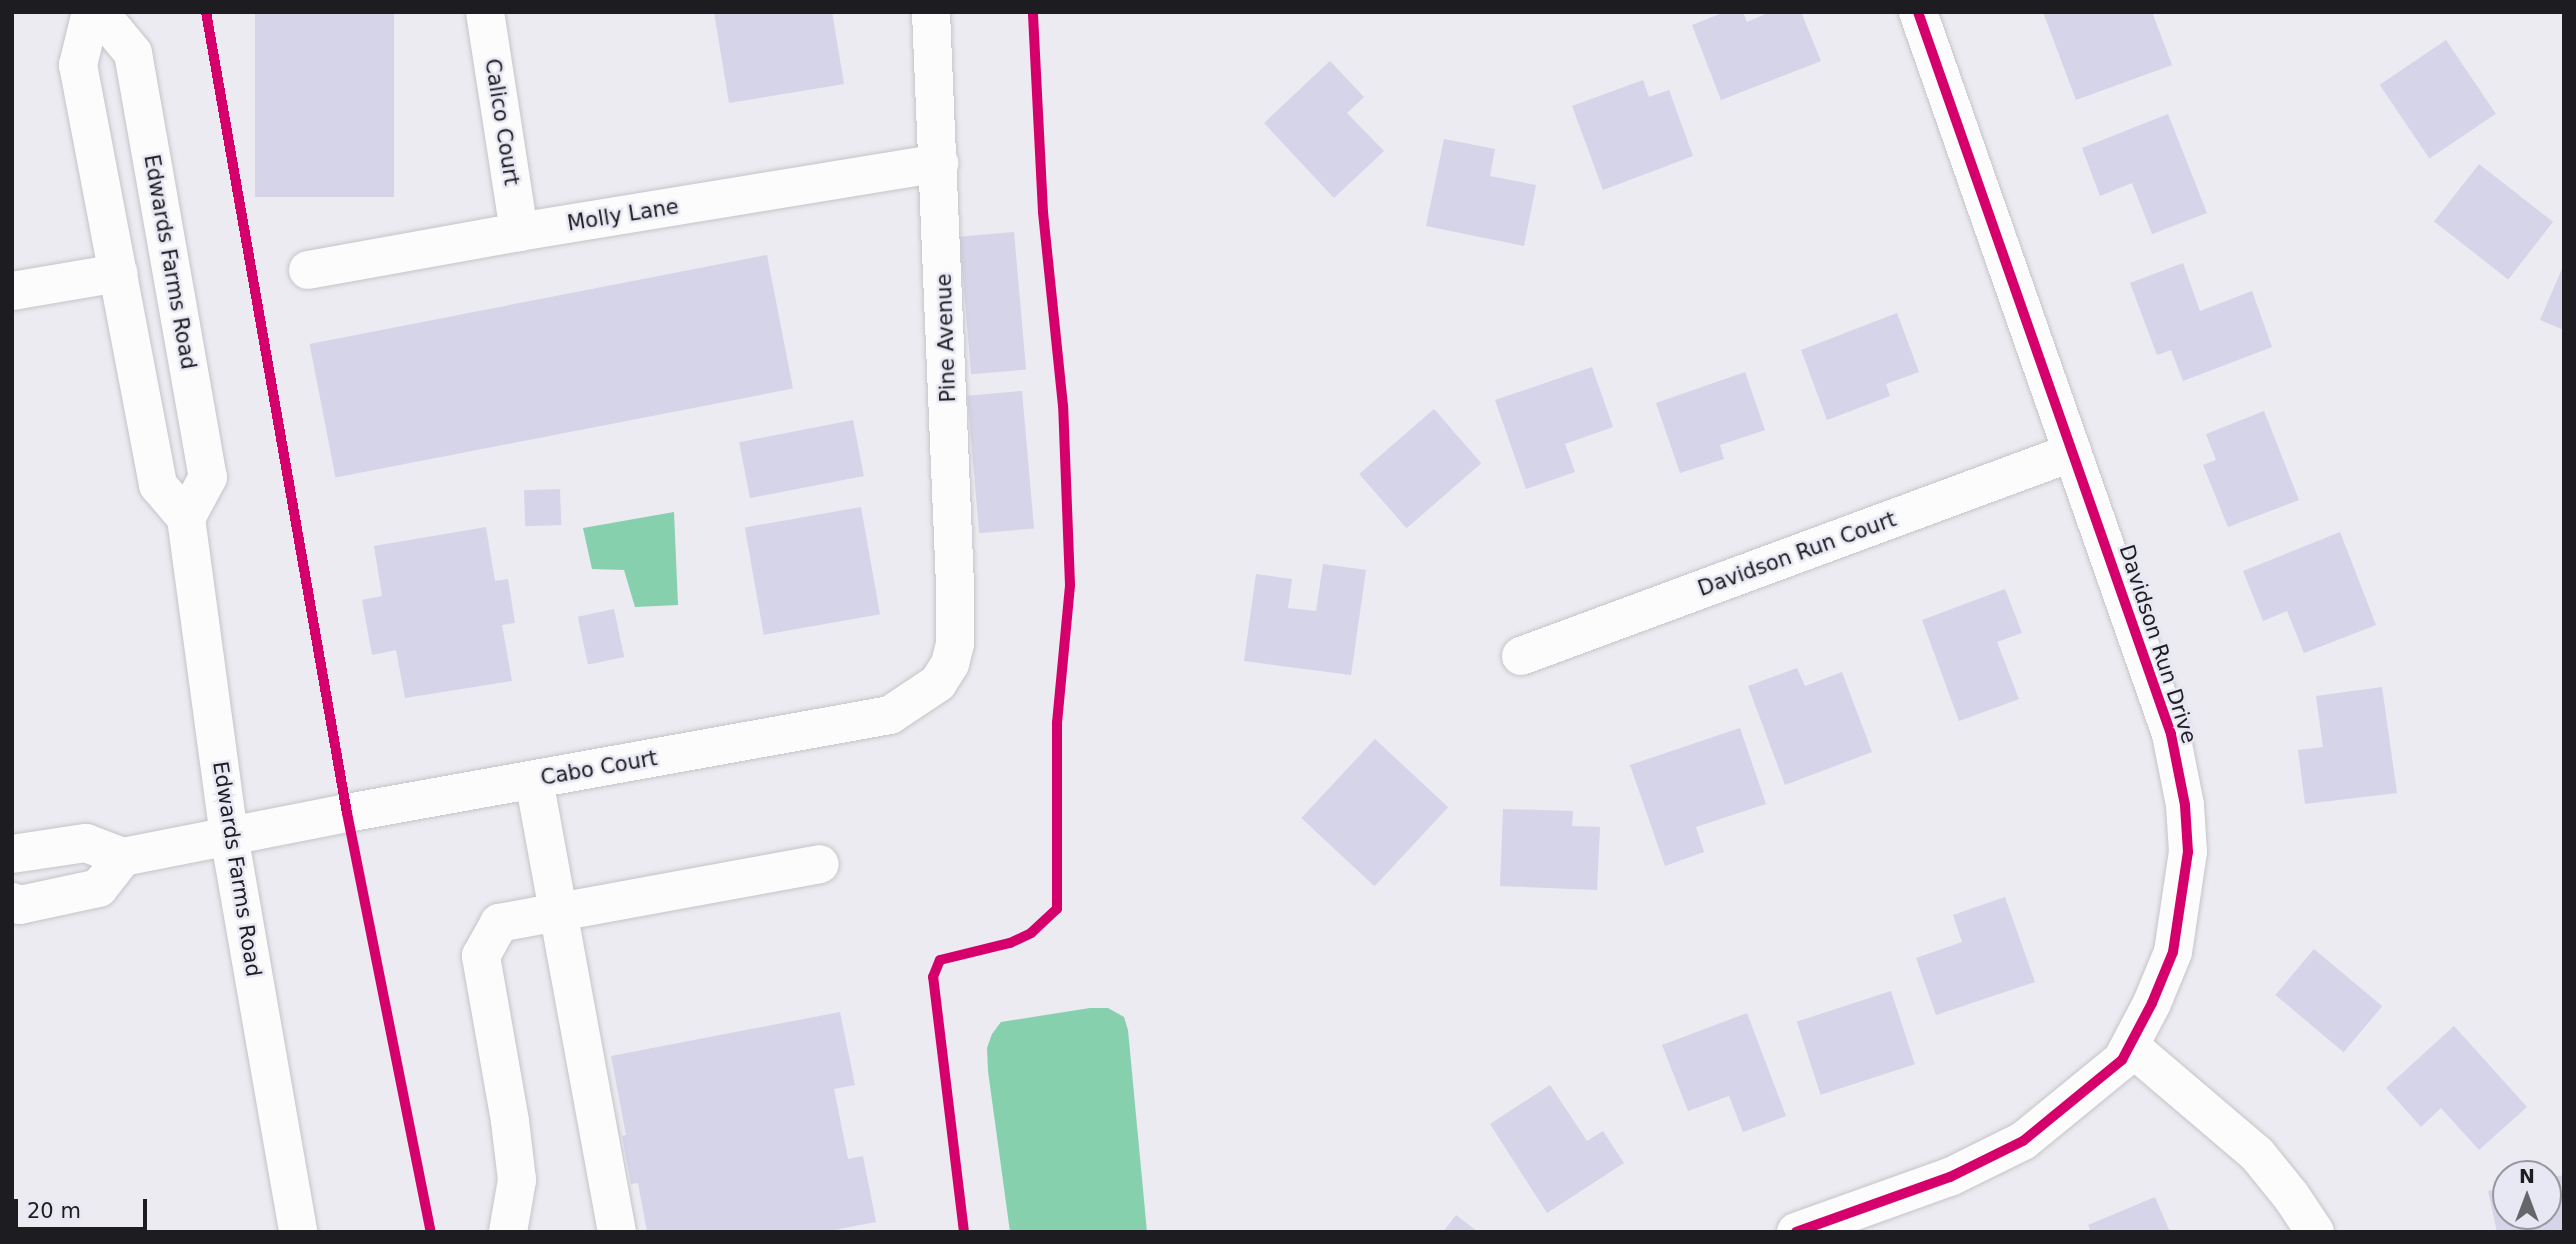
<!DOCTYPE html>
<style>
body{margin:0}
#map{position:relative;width:2576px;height:1244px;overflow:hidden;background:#ebebf1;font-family:"DejaVu Sans",sans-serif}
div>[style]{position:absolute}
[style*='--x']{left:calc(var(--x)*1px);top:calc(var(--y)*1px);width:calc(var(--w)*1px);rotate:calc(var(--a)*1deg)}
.water>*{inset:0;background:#86d0ad}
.building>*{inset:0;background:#d5d4e8;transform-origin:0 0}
.roads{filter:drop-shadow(0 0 2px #c4c4c9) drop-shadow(0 0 2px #c4c4c9)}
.minor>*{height:38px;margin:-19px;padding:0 19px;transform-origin:19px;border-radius:19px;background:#fcfcfd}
.major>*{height:38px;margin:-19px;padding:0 19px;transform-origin:19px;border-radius:19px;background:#fcfcfd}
.cycleway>*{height:10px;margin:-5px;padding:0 5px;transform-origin:5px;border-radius:5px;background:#d6006c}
span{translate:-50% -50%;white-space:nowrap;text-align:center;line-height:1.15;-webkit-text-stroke:5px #e8e8f4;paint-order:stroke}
.street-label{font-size:21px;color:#1d1d21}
.frame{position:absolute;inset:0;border:14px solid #1d1d21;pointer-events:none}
.north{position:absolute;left:2492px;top:1160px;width:70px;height:70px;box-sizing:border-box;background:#e8e8f4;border:2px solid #9797a0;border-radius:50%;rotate:0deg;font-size:19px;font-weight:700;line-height:28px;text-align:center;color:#1d1d21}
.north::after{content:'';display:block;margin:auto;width:24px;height:32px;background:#65656a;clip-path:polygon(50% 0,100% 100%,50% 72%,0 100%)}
.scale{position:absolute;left:14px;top:1199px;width:133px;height:32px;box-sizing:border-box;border:4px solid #1d1d21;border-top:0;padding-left:9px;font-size:21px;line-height:24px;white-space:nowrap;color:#1d1d21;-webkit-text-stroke:5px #e8e8f4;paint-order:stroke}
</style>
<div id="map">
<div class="water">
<div style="clip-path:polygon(674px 512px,678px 605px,635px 607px,624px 570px,592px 569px,583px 528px)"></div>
<div style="clip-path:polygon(1090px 1008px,1108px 1008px,1124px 1017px,1128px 1030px,1147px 1232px,1010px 1232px,988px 1071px,987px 1048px,992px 1034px,1001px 1022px)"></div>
</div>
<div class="building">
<div style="left:255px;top:12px;width:139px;height:185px"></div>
<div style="clip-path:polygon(714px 12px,832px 12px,844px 84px,729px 103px)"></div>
<div style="clip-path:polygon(1725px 12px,1743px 12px,1747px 22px,1770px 12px,1801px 12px,1821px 61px,1721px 100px,1692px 25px)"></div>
<div style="clip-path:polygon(2043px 12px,2152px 12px,2172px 65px,2076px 100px)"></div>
<div style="left:2446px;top:40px;width:89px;height:80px;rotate:56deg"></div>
<div style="clip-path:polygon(1330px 61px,1364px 97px,1347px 113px,1384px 151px,1334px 198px,1264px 123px)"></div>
<div style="clip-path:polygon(1643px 80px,1649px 97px,1669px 90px,1693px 156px,1603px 190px,1572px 106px)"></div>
<div style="clip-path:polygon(2168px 114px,2207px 213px,2152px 234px,2132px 183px,2100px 196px,2082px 148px)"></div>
<div style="clip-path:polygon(1444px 139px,1495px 149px,1490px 176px,1536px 185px,1524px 246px,1426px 226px)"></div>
<div style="left:2479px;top:164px;width:94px;height:73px;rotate:38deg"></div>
<div style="left:1014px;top:232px;width:138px;height:55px;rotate:85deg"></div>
<div style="left:767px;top:255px;width:136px;height:466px;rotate:79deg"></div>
<div style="clip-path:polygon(2183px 263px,2200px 311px,2252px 291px,2272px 347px,2183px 381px,2171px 350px,2157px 355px,2130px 283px)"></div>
<div style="clip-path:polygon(2564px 264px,2564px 330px,2540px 320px)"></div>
<div style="clip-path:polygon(1897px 313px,1919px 372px,1886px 384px,1890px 396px,1827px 420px,1801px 350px)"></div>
<div style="clip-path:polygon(1592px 367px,1613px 427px,1565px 444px,1575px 472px,1526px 489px,1495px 400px)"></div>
<div style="clip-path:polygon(1745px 372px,1765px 430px,1720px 445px,1724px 459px,1680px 473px,1656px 403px)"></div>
<div style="left:1022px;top:391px;width:138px;height:55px;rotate:85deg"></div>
<div style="left:1434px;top:409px;width:72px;height:99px;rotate:49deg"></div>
<div style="clip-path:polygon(2264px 411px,2299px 500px,2228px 527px,2203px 465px,2216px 460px,2206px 434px)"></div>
<div style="left:853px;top:420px;width:57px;height:116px;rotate:79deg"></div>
<div style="left:560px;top:489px;width:36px;height:36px;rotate:88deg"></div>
<div style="left:861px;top:507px;width:109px;height:118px;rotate:80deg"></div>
<div style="clip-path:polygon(486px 527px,495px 581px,508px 579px,515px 623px,502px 625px,512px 681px,405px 698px,396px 650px,372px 655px,362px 600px,382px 596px,374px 546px)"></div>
<div style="clip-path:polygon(2340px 532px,2376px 625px,2304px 653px,2287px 611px,2263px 621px,2243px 571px)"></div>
<div style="clip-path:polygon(1323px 564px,1366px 570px,1351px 675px,1244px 661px,1256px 574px,1292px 579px,1288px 608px,1316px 611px)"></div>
<div style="clip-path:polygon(2005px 589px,2022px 633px,1997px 642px,2019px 699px,1959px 721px,1922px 620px)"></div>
<div style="left:614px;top:609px;width:49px;height:37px;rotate:78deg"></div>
<div style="clip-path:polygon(1797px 668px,1805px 686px,1842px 672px,1872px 752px,1785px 785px,1748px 686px)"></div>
<div style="clip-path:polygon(2382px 687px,2397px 793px,2305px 804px,2298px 750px,2323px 747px,2316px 696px)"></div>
<div style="clip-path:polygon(1740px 728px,1766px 804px,1696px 827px,1704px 852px,1665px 866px,1630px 765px)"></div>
<div style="left:1375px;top:739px;width:100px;height:108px;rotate:43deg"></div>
<div style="clip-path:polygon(1503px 809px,1573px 811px,1572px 826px,1600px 827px,1597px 890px,1500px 886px)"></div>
<div style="clip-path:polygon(2005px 897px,2035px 982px,1936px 1015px,1916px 958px,1962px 942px,1953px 915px)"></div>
<div style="left:2314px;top:949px;width:89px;height:60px;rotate:40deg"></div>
<div style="left:1891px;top:991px;width:77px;height:99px;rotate:72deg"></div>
<div style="clip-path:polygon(840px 1012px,855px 1085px,834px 1089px,848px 1159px,863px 1156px,876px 1222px,824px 1232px,647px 1232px,638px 1183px,631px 1184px,622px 1136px,626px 1135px,611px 1056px)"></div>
<div style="clip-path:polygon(1747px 1013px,1786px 1116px,1743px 1132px,1729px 1096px,1688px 1111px,1662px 1045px)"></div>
<div style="clip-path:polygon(2454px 1026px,2527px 1107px,2479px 1150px,2441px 1108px,2421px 1127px,2386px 1088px)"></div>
<div style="clip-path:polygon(1550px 1085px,1587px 1141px,1603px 1131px,1624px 1163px,1547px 1213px,1490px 1124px)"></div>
<div style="clip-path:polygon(2564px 1175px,2564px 1232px,2497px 1232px,2488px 1191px,2506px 1187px,2506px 1216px,2548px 1216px,2548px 1178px)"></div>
<div style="clip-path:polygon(2155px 1197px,2170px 1232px,2091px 1232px,2088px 1225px)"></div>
<div style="clip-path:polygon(1456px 1215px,1478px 1232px,1443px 1232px)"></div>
</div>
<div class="roads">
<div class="minor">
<div style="--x:485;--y:12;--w:223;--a:81.2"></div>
<div style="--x:308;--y:270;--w:214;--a:-10.2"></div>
<div style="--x:519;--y:232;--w:426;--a:-9.3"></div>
<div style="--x:12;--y:291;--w:108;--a:-9.6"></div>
<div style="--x:1521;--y:656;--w:588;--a:-20.28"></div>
<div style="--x:534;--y:780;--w:460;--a:79.6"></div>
<div style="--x:12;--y:854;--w:75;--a:-8.5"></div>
<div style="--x:86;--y:843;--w:40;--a:21"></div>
<div style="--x:123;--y:857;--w:39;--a:128"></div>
<div style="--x:99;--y:888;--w:81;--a:167.9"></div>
<div style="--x:20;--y:905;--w:9;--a:-159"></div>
<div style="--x:123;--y:857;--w:228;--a:-11.1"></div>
<div style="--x:347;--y:813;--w:552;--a:-10.23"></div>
<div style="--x:890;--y:715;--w:58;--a:-33.7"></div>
<div style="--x:938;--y:683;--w:22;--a:-58"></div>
<div style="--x:950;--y:664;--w:21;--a:-76"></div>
<div style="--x:955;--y:644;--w:59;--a:-90"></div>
<div style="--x:955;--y:585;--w:574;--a:-92.4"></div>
<div style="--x:2130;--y:1046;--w:167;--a:40.4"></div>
<div style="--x:2257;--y:1154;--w:54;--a:51"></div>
<div style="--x:2291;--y:1196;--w:43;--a:56.3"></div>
<div style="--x:508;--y:1232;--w:53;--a:-80.2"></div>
<div style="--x:517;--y:1180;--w:59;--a:-96.8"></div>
<div style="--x:510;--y:1121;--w:168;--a:-100"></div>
<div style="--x:481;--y:956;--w:38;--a:-61"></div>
<div style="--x:499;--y:923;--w:326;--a:-10.4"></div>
<div style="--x:1796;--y:1232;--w:164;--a:-19.7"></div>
<div style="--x:1950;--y:1177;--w:81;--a:-26.3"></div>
<div style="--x:2023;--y:1141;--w:128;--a:-39.3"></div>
<div style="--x:2122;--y:1060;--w:64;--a:-62.2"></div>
<div style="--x:2152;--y:1003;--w:55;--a:-67.6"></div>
<div style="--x:2173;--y:952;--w:101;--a:-81.5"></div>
<div style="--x:2188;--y:852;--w:47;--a:-93.7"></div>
<div style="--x:2185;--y:805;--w:72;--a:-101.2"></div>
<div style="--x:2171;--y:734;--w:765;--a:-109.31"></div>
</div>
<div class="major">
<div style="--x:91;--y:12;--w:55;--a:103.8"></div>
<div style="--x:78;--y:65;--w:428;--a:79.2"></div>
<div style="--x:158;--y:485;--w:43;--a:49.7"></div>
<div style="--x:186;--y:518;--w:320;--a:82.3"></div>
<div style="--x:229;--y:835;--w:403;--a:80.1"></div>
<div style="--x:99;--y:12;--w:53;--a:50.3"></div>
<div style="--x:133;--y:53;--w:431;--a:80"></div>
<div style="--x:208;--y:477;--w:47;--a:118.2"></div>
</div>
</div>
<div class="cycleway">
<div style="--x:206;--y:12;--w:813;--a:80.02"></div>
<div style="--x:347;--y:813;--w:427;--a:78.7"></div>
<div style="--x:964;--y:1232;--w:257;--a:-96.9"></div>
<div style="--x:933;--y:977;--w:18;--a:-68"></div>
<div style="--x:940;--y:960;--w:72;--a:-13.7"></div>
<div style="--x:1010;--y:943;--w:23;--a:-25"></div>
<div style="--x:1031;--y:933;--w:35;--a:-43"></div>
<div style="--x:1057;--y:909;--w:186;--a:-90"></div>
<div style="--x:1057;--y:723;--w:139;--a:-84.6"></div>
<div style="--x:1070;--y:585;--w:179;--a:-92.2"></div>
<div style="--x:1063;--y:406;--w:195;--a:-95.9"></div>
<div style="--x:1043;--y:212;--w:200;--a:-92.9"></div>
<div style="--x:1796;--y:1232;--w:164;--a:-19.7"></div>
<div style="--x:1950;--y:1177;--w:81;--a:-26.3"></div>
<div style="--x:2023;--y:1141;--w:128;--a:-39.3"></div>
<div style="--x:2122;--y:1060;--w:64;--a:-62.2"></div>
<div style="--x:2152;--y:1003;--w:55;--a:-67.6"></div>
<div style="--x:2173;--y:952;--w:101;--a:-81.5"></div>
<div style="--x:2188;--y:852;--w:47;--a:-93.7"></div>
<div style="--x:2185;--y:805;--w:72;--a:-101.2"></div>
<div style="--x:2171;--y:734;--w:765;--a:-109.31"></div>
</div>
<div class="street-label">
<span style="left:502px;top:122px;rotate:81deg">Calico Court</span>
<span style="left:623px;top:215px;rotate:-9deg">Molly Lane</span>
<span style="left:170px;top:262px;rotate:80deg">Edwards Farms Road</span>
<span style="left:946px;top:338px;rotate:-92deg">Pine Avenue</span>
<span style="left:1797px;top:554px;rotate:-20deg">Davidson Run Court</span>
<span style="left:2158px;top:644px;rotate:72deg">Davidson Run Drive</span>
<span style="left:599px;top:768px;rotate:-10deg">Cabo Court</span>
<span style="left:237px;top:869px;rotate:81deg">Edwards Farms Road</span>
</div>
<div class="frame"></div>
<div class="north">N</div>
<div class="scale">20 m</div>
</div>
